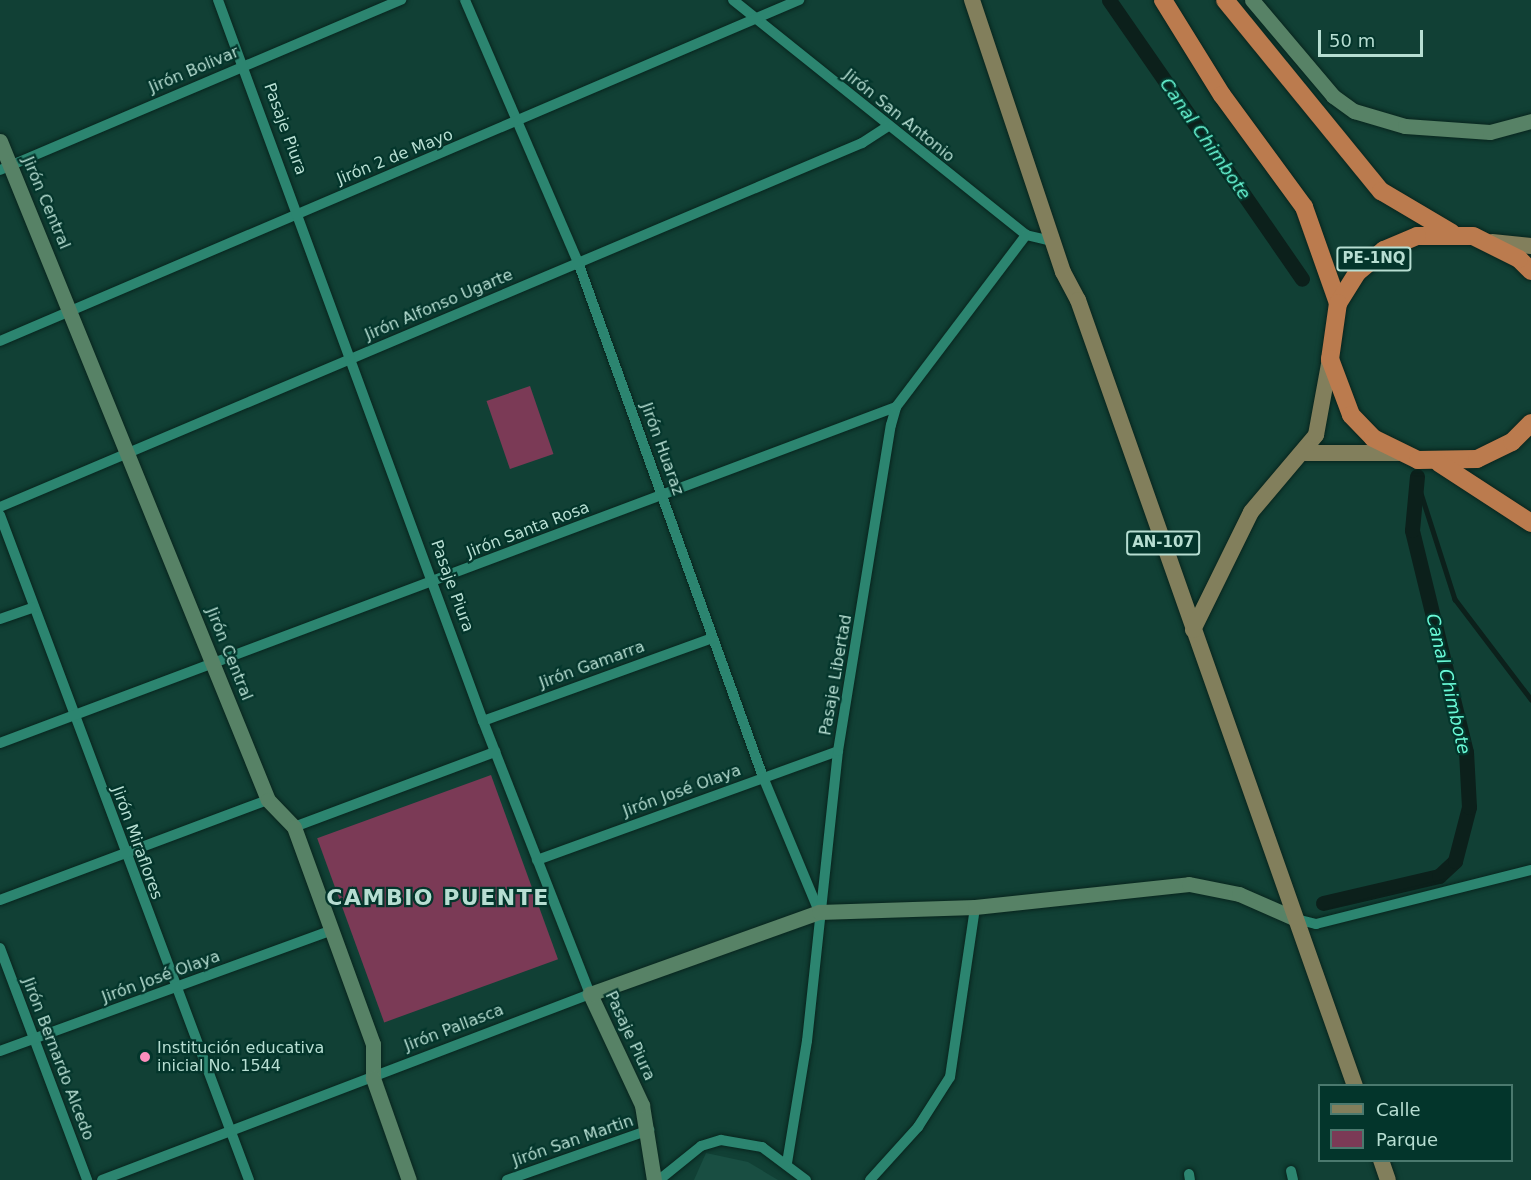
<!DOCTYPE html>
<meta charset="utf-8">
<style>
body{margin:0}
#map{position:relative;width:1531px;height:1180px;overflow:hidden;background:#114035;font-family:"DejaVu Sans",sans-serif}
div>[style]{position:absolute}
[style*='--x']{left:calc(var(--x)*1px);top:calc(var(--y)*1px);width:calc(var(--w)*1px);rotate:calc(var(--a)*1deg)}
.built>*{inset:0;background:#194e42}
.green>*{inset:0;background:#7b3a56;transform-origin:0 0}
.stream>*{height:4.5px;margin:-2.25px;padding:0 2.25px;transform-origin:2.25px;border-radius:2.25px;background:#0c201b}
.canal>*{height:15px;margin:-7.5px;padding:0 7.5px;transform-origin:7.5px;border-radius:7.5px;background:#0c201b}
.roads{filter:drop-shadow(0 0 2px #08241d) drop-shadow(0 0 2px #08241d)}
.street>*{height:10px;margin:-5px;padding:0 5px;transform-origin:5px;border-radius:5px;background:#2c8570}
.secondary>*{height:15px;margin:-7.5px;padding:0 7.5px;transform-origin:7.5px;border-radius:7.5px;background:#578266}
.primary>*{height:16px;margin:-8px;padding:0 8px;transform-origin:8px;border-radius:8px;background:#827f5c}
.highway>*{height:18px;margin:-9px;padding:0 9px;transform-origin:9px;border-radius:9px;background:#bb7b4e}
.dots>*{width:16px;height:16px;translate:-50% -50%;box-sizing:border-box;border:3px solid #03352b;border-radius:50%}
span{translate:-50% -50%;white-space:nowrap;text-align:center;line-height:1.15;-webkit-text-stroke:4.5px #03352b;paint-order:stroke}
.shield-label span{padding:2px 4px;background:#03352b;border:2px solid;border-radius:4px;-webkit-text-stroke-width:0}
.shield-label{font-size:15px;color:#b7ded2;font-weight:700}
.street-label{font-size:16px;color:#b7ded2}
.poi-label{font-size:16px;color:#b7ded2}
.left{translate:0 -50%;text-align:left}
.water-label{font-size:18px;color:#69f9d6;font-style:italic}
.district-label{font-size:22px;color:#b7ded2;font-weight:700;letter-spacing:1.5px}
.legend{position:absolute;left:1318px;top:1084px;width:195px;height:78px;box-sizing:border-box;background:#03352b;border:2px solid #4b796e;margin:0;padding:8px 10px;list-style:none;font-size:18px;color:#b7ded2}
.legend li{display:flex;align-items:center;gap:12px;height:30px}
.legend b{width:30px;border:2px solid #4b796e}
.scale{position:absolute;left:1318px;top:30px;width:105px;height:27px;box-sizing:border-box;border:3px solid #b7ded2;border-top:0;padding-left:8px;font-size:18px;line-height:21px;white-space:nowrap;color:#b7ded2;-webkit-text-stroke:4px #03352b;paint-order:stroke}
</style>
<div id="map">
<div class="built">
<div style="clip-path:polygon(706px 1153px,748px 1162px,778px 1180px,694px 1180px)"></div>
</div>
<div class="green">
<div style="left:530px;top:386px;width:72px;height:46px;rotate:71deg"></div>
<div style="left:491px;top:775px;width:196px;height:185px;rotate:70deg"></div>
</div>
<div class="stream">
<div style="--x:1419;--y:487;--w:118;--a:72.2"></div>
<div style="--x:1455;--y:599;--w:126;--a:52.8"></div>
</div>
<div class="canal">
<div style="--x:1109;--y:0;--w:339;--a:55.3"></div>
<div style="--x:1323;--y:903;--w:119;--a:-13.1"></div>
<div style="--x:1439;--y:876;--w:22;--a:-43"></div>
<div style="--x:1455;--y:861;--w:56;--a:-75.5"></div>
<div style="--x:1469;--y:807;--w:55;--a:-93.1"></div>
<div style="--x:1466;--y:752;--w:228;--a:-103.7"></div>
<div style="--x:1412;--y:530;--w:54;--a:-84.7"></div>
</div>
<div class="roads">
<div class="street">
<div style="--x:465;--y:0;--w:285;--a:66.7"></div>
<div style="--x:578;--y:262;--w:547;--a:70.24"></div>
<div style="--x:763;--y:777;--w:143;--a:67.4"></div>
<div style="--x:733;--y:0;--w:376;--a:38.7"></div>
<div style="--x:1026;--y:235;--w:28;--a:13"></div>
<div style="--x:0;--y:170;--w:436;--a:-23"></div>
<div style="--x:0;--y:341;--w:869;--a:-23.11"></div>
<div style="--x:0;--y:507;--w:936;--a:-22.89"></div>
<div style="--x:862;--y:143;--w:30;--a:-33"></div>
<div style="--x:0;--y:515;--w:710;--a:69.47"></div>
<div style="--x:0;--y:619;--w:36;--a:-19"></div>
<div style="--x:483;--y:721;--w:244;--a:-19.9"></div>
<div style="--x:0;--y:743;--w:957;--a:-20.56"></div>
<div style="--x:294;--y:827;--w:215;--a:-20.5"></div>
<div style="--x:537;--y:860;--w:320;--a:-19.9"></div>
<div style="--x:0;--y:900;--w:286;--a:-20.5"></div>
<div style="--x:1296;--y:919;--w:21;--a:14"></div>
<div style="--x:1316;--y:924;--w:222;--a:-14.1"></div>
<div style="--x:0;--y:948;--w:248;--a:69.4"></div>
<div style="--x:0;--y:1051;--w:353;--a:-20"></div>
<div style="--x:787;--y:1163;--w:124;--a:-80.7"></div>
<div style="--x:807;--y:1041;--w:292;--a:-83.9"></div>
<div style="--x:838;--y:751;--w:330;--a:-80.8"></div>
<div style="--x:891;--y:425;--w:19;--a:-74"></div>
<div style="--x:896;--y:407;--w:216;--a:-52.9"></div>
<div style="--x:1291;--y:1171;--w:9;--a:77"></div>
<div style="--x:1189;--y:1174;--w:6;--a:81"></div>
<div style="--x:102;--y:1180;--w:522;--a:-20.86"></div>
<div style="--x:590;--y:994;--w:293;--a:-111.4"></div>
<div style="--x:483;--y:721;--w:768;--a:-110.18"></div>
<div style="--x:507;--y:1180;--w:151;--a:-19.4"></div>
<div style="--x:659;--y:1180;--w:54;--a:-39"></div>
<div style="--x:701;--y:1146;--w:21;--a:-17"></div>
<div style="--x:721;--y:1140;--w:42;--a:9.7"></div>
<div style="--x:762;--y:1147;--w:55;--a:36.9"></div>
<div style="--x:870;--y:1180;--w:72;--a:-47.8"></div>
<div style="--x:918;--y:1127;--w:59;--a:-57.4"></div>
<div style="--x:950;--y:1077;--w:172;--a:-81.6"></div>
</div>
<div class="secondary">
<div style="--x:1252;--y:0;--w:126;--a:49.8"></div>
<div style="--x:1333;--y:96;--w:26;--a:36"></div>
<div style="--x:1354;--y:111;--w:53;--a:16.4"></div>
<div style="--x:1405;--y:126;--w:85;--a:4"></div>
<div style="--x:1490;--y:132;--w:42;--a:-15"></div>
<div style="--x:0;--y:141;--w:711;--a:67.87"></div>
<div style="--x:268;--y:800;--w:37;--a:46"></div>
<div style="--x:294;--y:827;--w:231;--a:70"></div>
<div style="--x:373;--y:1044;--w:34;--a:90"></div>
<div style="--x:373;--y:1078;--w:108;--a:70.6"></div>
<div style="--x:654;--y:1180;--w:76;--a:-99.1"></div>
<div style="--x:642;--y:1105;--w:123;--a:-115.1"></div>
<div style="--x:590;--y:994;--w:243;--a:-19.7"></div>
<div style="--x:819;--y:912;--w:156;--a:-1.8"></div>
<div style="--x:975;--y:907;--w:215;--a:-6.1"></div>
<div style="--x:1189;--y:884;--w:51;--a:11.3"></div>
<div style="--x:1239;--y:894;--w:62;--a:23.7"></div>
</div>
<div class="primary">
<div style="--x:972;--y:0;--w:287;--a:71.5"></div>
<div style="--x:1063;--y:272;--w:32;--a:62"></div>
<div style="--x:1078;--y:300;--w:833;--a:70.59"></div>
<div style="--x:1492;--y:242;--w:39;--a:6"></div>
<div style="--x:1305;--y:453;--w:94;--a:0"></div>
<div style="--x:1193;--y:630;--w:131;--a:-63.8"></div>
<div style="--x:1251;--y:512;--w:101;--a:-49.8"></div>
<div style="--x:1316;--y:435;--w:77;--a:-79.6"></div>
<div style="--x:1381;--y:1160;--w:21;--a:71"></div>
</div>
<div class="highway">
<div style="--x:1163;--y:0;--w:112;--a:58.2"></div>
<div style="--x:1222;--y:95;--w:139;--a:53.8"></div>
<div style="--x:1304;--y:207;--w:102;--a:70.5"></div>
<div style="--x:1225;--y:0;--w:247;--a:50.8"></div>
<div style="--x:1381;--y:191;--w:82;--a:30.6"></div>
<div style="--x:1531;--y:271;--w:17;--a:-135"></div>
<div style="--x:1519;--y:259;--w:51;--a:-153.4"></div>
<div style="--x:1473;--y:236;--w:56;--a:180"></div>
<div style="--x:1417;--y:236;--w:36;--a:157"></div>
<div style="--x:1384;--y:250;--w:35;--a:140"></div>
<div style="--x:1357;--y:273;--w:36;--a:122"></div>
<div style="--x:1338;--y:303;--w:57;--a:98.1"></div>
<div style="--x:1330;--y:359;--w:60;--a:69.4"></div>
<div style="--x:1351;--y:415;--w:32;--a:46"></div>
<div style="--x:1373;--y:438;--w:50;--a:26.1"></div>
<div style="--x:1418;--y:460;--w:59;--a:-1"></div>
<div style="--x:1477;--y:459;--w:39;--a:-26"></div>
<div style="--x:1512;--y:442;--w:27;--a:-45"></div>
<div style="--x:1439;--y:463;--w:110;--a:33.1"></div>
</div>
</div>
<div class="dots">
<div style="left:145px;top:1057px;background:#fe8ebd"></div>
</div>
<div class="shield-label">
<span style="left:1374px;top:259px">PE-1NQ</span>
<span style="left:1163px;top:543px">AN-107</span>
</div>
<div class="street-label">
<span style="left:194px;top:70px;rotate:-23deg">Jirón Bolivar</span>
<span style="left:899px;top:116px;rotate:39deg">Jirón San Antonio</span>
<span style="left:285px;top:129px;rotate:70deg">Pasaje Piura</span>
<span style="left:395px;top:157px;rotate:-22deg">Jirón 2 de Mayo</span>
<span style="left:46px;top:203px;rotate:67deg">Jirón Central</span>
<span style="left:439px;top:305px;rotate:-23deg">Jirón Alfonso Ugarte</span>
<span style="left:662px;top:449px;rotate:70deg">Jirón Huaraz</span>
<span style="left:528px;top:530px;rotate:-21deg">Jirón Santa Rosa</span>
<span style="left:452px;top:586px;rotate:70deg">Pasaje Piura</span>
<span style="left:229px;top:654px;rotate:68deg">Jirón Central</span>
<span style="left:592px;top:665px;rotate:-20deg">Jirón Gamarra</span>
<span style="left:836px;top:675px;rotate:-80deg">Pasaje Libertad</span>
<span style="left:682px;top:791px;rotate:-20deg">Jirón José Olaya</span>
<span style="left:137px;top:843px;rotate:70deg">Jirón Miraflores</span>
<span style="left:161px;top:977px;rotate:-20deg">Jirón José Olaya</span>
<span style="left:454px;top:1028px;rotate:-21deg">Jirón Pallasca</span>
<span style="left:630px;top:1036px;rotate:65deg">Pasaje Piura</span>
<span style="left:58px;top:1059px;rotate:69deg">Jirón Bernardo Alcedo</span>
<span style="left:573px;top:1141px;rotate:-19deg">Jirón San Martin</span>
</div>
<div class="poi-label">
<span class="left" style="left:157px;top:1057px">Institución educativa<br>inicial No. 1544</span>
</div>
<div class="water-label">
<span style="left:1205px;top:139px;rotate:55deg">Canal Chimbote</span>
<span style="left:1448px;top:684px;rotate:77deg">Canal Chimbote</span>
</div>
<div class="district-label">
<span style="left:438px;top:898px">CAMBIO PUENTE</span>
</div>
<ul class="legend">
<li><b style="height:8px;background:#827f5c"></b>Calle</li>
<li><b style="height:16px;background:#7b3a56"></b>Parque</li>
</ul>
<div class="scale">50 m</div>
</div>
